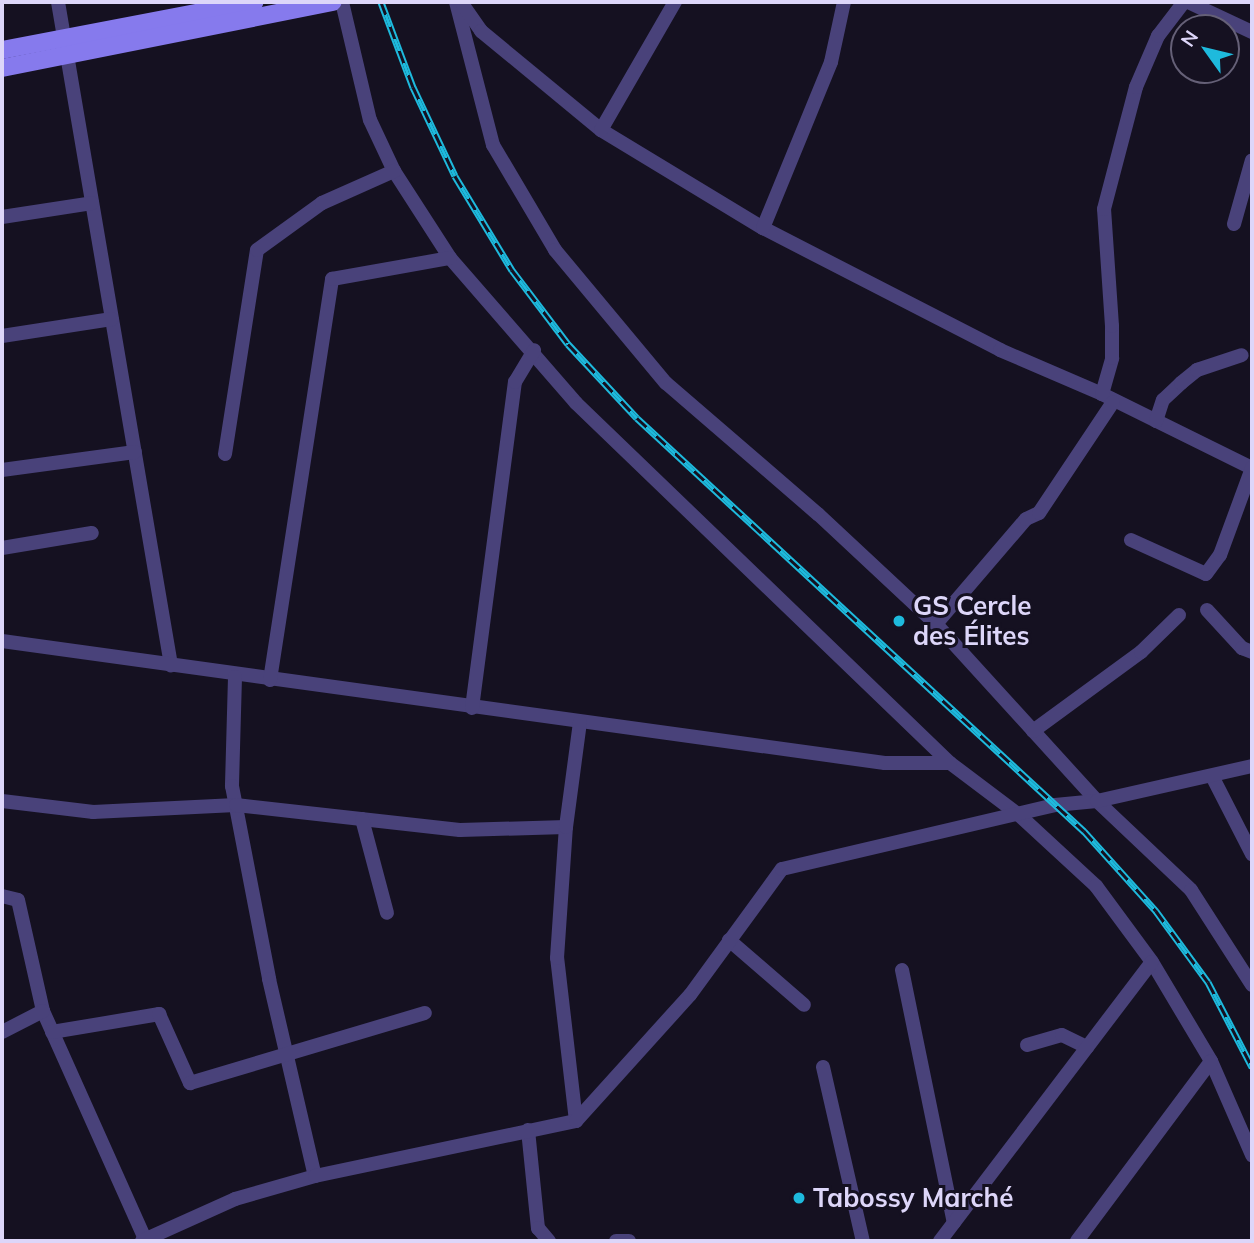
<!DOCTYPE html>
<meta charset="utf-8">
<style>
body{margin:0}
#map{position:relative;width:1254px;height:1243px;overflow:hidden;background:#151121;font-family:Mulish,sans-serif}
div>[style]{position:absolute}
[style*='--x']{left:calc(var(--x)*1px);top:calc(var(--y)*1px);width:calc(var(--w)*1px);rotate:calc(var(--a)*1deg)}
.minor>*{height:14px;margin:-7px;padding:0 7px;transform-origin:7px;border-radius:7px;background:#49427a}
.secondary>*{height:18px;margin:-9px;padding:0 9px;transform-origin:9px;border-radius:9px;background:#867aed}
.rail>*{height:7px;margin-top:-3.5px;transform-origin:0;background:repeating-linear-gradient(90deg,#151121 0 13px,#1ebadd 0 26px);box-sizing:border-box;border-block:2px solid #1ebadd}
.dots>*{width:19px;height:19px;translate:-50% -50%;box-sizing:border-box;border:4px solid #151121;border-radius:50%}
span{translate:-50% -50%;white-space:nowrap;text-align:center;line-height:1.15;-webkit-text-stroke:6px #151121;paint-order:stroke}
.poi-label{font-size:26px;color:#ddd6f9;font-weight:700}
.left{translate:0 -50%;text-align:left}
.frame{position:absolute;inset:0;border:4px solid #ddd6f9;pointer-events:none}
.north{position:absolute;left:1170px;top:14px;width:70px;height:70px;box-sizing:border-box;background:#151121;border:2px solid #656077;border-radius:50%;rotate:304deg;font-size:19px;font-weight:700;line-height:28px;text-align:center;color:#ddd6f9}
.north::after{content:'';display:block;margin:auto;width:24px;height:32px;background:#1ebadd;clip-path:polygon(50% 0,100% 100%,50% 72%,0 100%)}
</style>
<div id="map">
<div class="minor">
<div style="--x:58;--y:2;--w:673;--a:80.33"></div>
<div style="--x:342;--y:2;--w:121;--a:76.7"></div>
<div style="--x:370;--y:120;--w:56;--a:64.8"></div>
<div style="--x:394;--y:171;--w:103;--a:57.2"></div>
<div style="--x:450;--y:258;--w:192;--a:49"></div>
<div style="--x:576;--y:403;--w:519;--a:43.91"></div>
<div style="--x:950;--y:763;--w:86;--a:37"></div>
<div style="--x:1019;--y:815;--w:105;--a:42.7"></div>
<div style="--x:1096;--y:886;--w:94;--a:53.6"></div>
<div style="--x:1152;--y:962;--w:115;--a:59.2"></div>
<div style="--x:1211;--y:1061;--w:103;--a:66.4"></div>
<div style="--x:456;--y:2;--w:148;--a:75.5"></div>
<div style="--x:493;--y:145;--w:122;--a:59.4"></div>
<div style="--x:555;--y:250;--w:173;--a:50.2"></div>
<div style="--x:666;--y:383;--w:201;--a:40.8"></div>
<div style="--x:818;--y:514;--w:161;--a:43"></div>
<div style="--x:936;--y:624;--w:239;--a:47.7"></div>
<div style="--x:1097;--y:801;--w:129;--a:43.4"></div>
<div style="--x:1191;--y:890;--w:113;--a:57.3"></div>
<div style="--x:1188;--y:2;--w:71;--a:25.1"></div>
<div style="--x:463;--y:5;--w:32;--a:55"></div>
<div style="--x:481;--y:31;--w:156;--a:39.5"></div>
<div style="--x:601;--y:130;--w:189;--a:31.2"></div>
<div style="--x:763;--y:228;--w:267;--a:27.2"></div>
<div style="--x:1000;--y:350;--w:111;--a:23.3"></div>
<div style="--x:1102;--y:394;--w:167;--a:26.3"></div>
<div style="--x:601;--y:130;--w:148;--a:-60"></div>
<div style="--x:2;--y:217;--w:91;--a:-8.8"></div>
<div style="--x:1234;--y:224;--w:66;--a:-74.3"></div>
<div style="--x:763;--y:228;--w:179;--a:-67.7"></div>
<div style="--x:831;--y:62;--w:61;--a:-77.8"></div>
<div style="--x:2;--y:336;--w:111;--a:-8.8"></div>
<div style="--x:1102;--y:394;--w:37;--a:-74"></div>
<div style="--x:1112;--y:358;--w:32;--a:-90"></div>
<div style="--x:1112;--y:326;--w:117;--a:-93.9"></div>
<div style="--x:1104;--y:209;--w:126;--a:-75.3"></div>
<div style="--x:1136;--y:87;--w:56;--a:-66.7"></div>
<div style="--x:1158;--y:36;--w:43;--a:-52.6"></div>
<div style="--x:1156;--y:421;--w:22;--a:-72"></div>
<div style="--x:1163;--y:400;--w:25;--a:-43"></div>
<div style="--x:1181;--y:383;--w:21;--a:-39"></div>
<div style="--x:1197;--y:370;--w:47;--a:-18.4"></div>
<div style="--x:225;--y:454;--w:206;--a:-81.1"></div>
<div style="--x:257;--y:250;--w:80;--a:-35.9"></div>
<div style="--x:322;--y:203;--w:79;--a:-24"></div>
<div style="--x:2;--y:470;--w:134;--a:-7.7"></div>
<div style="--x:1131;--y:540;--w:82;--a:24.4"></div>
<div style="--x:1206;--y:574;--w:24;--a:-54"></div>
<div style="--x:1220;--y:555;--w:93;--a:-69.8"></div>
<div style="--x:2;--y:548;--w:91;--a:-9.5"></div>
<div style="--x:1207;--y:610;--w:52;--a:47.4"></div>
<div style="--x:1242;--y:648;--w:11;--a:22"></div>
<div style="--x:936;--y:624;--w:138;--a:-49.4"></div>
<div style="--x:1026;--y:519;--w:14;--a:-25"></div>
<div style="--x:1039;--y:513;--w:133;--a:-56.3"></div>
<div style="--x:2;--y:641;--w:891;--a:7.87"></div>
<div style="--x:885;--y:763;--w:65;--a:0"></div>
<div style="--x:235;--y:677;--w:109;--a:91.6"></div>
<div style="--x:232;--y:786;--w:197;--a:79.1"></div>
<div style="--x:269;--y:979;--w:202;--a:76.9"></div>
<div style="--x:270;--y:680;--w:406;--a:-81.2"></div>
<div style="--x:332;--y:279;--w:120;--a:-10.1"></div>
<div style="--x:472;--y:708;--w:329;--a:-82.5"></div>
<div style="--x:515;--y:382;--w:37;--a:-59"></div>
<div style="--x:1033;--y:731;--w:134;--a:-36.2"></div>
<div style="--x:1141;--y:652;--w:53;--a:-44.2"></div>
<div style="--x:1212;--y:776;--w:88;--a:62.9"></div>
<div style="--x:2;--y:801;--w:92;--a:6.9"></div>
<div style="--x:93;--y:812;--w:143;--a:-2.8"></div>
<div style="--x:236;--y:805;--w:225;--a:6.4"></div>
<div style="--x:460;--y:830;--w:106;--a:-1.6"></div>
<div style="--x:362;--y:819;--w:97;--a:75.1"></div>
<div style="--x:2;--y:896;--w:16;--a:14"></div>
<div style="--x:18;--y:900;--w:114;--a:77.3"></div>
<div style="--x:43;--y:1011;--w:250;--a:65.9"></div>
<div style="--x:729;--y:940;--w:99;--a:40.9"></div>
<div style="--x:902;--y:970;--w:258;--a:78.4"></div>
<div style="--x:2;--y:1032;--w:46;--a:-27.1"></div>
<div style="--x:52;--y:1032;--w:109;--a:-9.5"></div>
<div style="--x:159;--y:1014;--w:76;--a:65.8"></div>
<div style="--x:190;--y:1083;--w:245;--a:-16.6"></div>
<div style="--x:1027;--y:1045;--w:36;--a:-16"></div>
<div style="--x:1062;--y:1035;--w:28;--a:26"></div>
<div style="--x:823;--y:1067;--w:179;--a:77.1"></div>
<div style="--x:576;--y:1121;--w:164;--a:-96.6"></div>
<div style="--x:557;--y:958;--w:131;--a:-86.1"></div>
<div style="--x:566;--y:827;--w:106;--a:-82.4"></div>
<div style="--x:528;--y:1130;--w:99;--a:84.2"></div>
<div style="--x:538;--y:1228;--w:17;--a:50"></div>
<div style="--x:142;--y:1241;--w:102;--a:-24.3"></div>
<div style="--x:235;--y:1199;--w:83;--a:-16"></div>
<div style="--x:315;--y:1176;--w:267;--a:-11.9"></div>
<div style="--x:576;--y:1121;--w:170;--a:-47.9"></div>
<div style="--x:690;--y:995;--w:156;--a:-53.9"></div>
<div style="--x:782;--y:869;--w:280;--a:-13.2"></div>
<div style="--x:1055;--y:805;--w:42;--a:-5.4"></div>
<div style="--x:1097;--y:801;--w:159;--a:-12.7"></div>
<div style="--x:616;--y:1241;--w:13;--a:0"></div>
<div style="--x:940;--y:1241;--w:350;--a:-52.8"></div>
<div style="--x:1077;--y:1241;--w:224;--a:-53.3"></div>
</div>
<div class="secondary">
<div style="--x:2;--y:50;--w:257;--a:-10.8"></div>
<div style="--x:2;--y:68;--w:337;--a:-11.3"></div>
</div>
<div class="rail">
<div style="--x:381;--y:2;--w:91;--a:69.4"></div>
<div style="--x:413;--y:87;--w:98;--a:64.7"></div>
<div style="--x:455;--y:176;--w:110;--a:58.8"></div>
<div style="--x:512;--y:270;--w:93;--a:52.9"></div>
<div style="--x:568;--y:344;--w:101;--a:47"></div>
<div style="--x:637;--y:418;--w:609;--a:42.74"></div>
<div style="--x:1084;--y:831;--w:108;--a:48"></div>
<div style="--x:1156;--y:911;--w:88;--a:53.8"></div>
<div style="--x:1208;--y:982;--w:96;--a:62.6"></div>
</div>
<div class="dots">
<div style="left:899px;top:621px;background:#1ebadd"></div>
<div style="left:799px;top:1198px;background:#1ebadd"></div>
</div>
<div class="poi-label">
<span class="left" style="left:913px;top:621px">GS Cercle<br>des Élites</span>
<span class="left" style="left:813px;top:1198px">Tabossy Marché</span>
</div>
<div class="frame"></div>
<div class="north">N</div>
</div>
